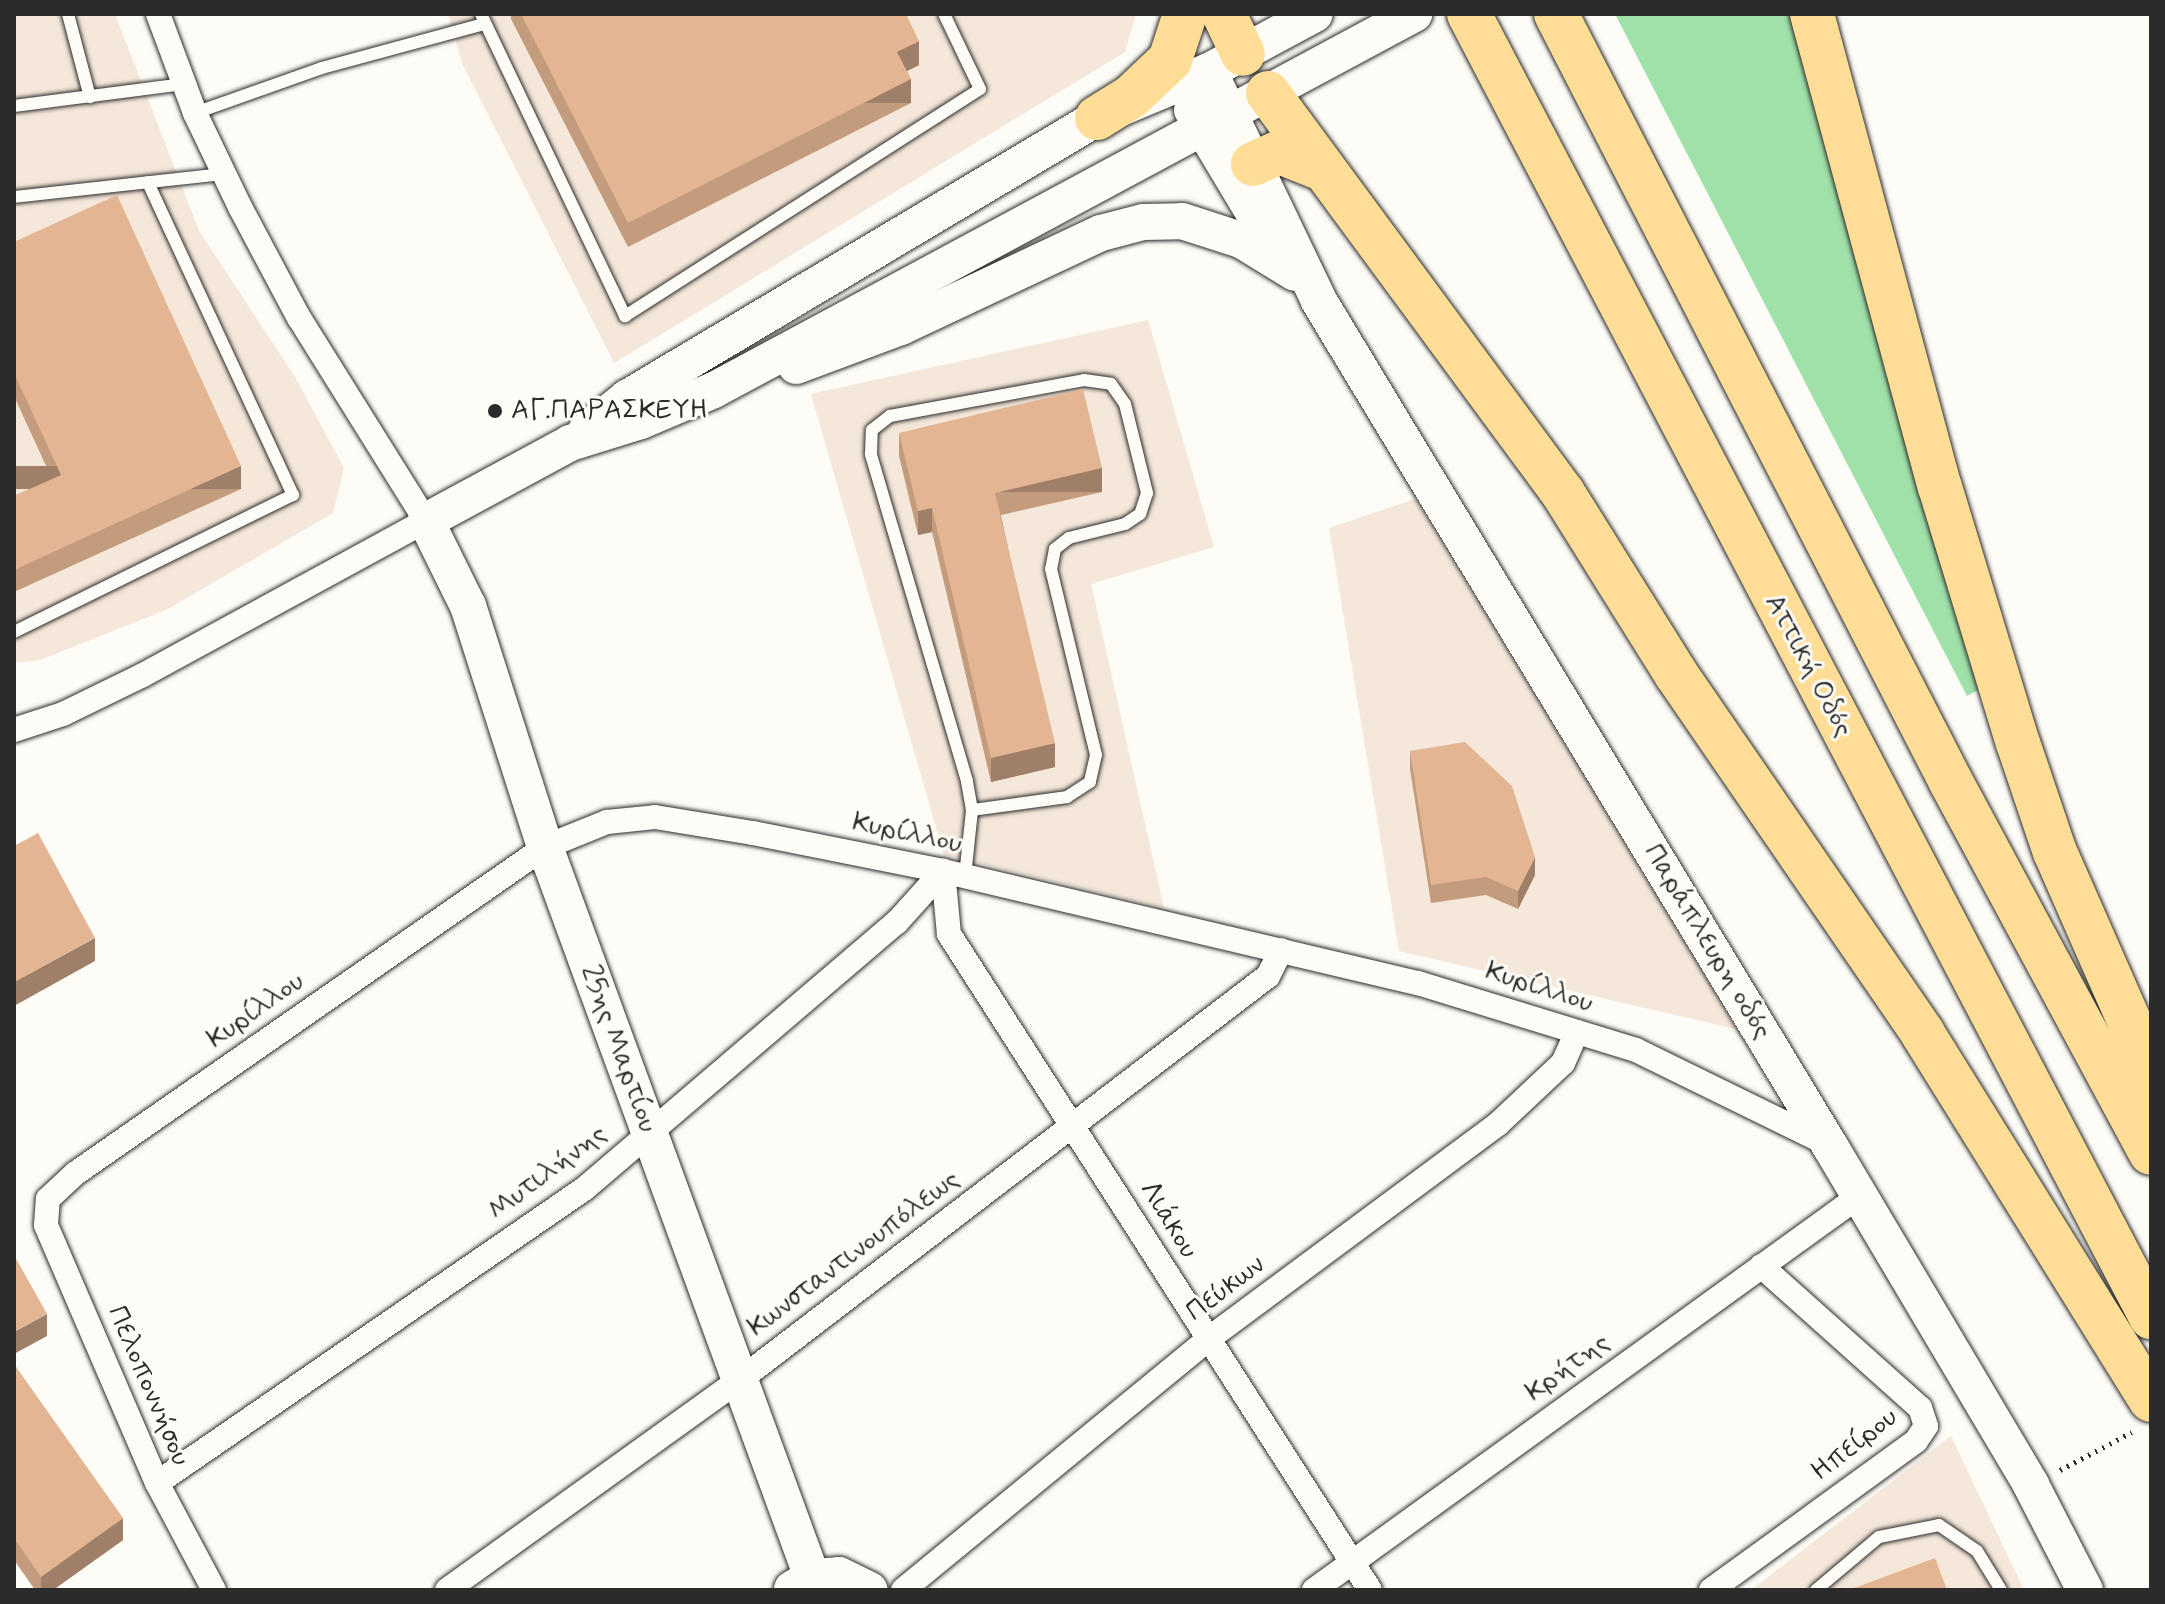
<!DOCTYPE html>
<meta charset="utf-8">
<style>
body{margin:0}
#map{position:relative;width:2165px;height:1604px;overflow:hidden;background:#fdfcf7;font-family:Mynerve,sans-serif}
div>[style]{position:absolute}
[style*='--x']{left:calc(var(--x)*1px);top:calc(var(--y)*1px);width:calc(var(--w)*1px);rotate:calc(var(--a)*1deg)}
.built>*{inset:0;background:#f5e7d9}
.green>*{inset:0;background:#a0e0a9}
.path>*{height:5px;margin-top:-2.5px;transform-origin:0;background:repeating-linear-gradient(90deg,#2b2b2b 0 2px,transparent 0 8px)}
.roads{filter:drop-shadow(0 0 2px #2b2b2b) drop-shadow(0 0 2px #2b2b2b)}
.lane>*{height:12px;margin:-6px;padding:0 6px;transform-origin:6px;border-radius:6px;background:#fdfcf7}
.street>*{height:24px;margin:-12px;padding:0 12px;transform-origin:12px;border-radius:12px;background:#fdfcf7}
.secondary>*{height:36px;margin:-18px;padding:0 18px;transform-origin:18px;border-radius:18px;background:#fdfcf7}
.highway>*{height:44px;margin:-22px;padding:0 22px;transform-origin:22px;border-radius:22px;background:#fedd96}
.wall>*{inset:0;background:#c39c7e}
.shaded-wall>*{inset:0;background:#9f7f67;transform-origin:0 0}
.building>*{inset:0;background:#e3b593}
.dots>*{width:22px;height:22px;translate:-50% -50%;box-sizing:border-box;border:4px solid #fdfcf7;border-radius:50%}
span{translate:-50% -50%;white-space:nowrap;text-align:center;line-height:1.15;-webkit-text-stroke:6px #fdfcf7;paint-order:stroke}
.poi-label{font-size:28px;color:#2b2b2b}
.left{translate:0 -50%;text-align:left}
.street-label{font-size:28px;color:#2b2b2b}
.frame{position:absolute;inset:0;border:16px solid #2b2b2b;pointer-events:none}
</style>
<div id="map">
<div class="built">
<div style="clip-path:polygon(14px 14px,115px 14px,199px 231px,295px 377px,344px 468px,333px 513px,166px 610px,40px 660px,14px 663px)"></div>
<div style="clip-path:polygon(448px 14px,1136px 14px,1125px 52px,614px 363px,462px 63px)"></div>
<div style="clip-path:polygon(1148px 320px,1214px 547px,1091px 584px,1164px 908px,944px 855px,811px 394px)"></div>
<div style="clip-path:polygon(1415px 499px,1736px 1029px,1399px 951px,1329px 528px)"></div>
<div style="clip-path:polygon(1951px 1436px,2024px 1590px,1751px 1590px)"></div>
</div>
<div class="green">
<div style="clip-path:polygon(1615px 14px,1795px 14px,1988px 685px,1967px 696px)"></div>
</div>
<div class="path">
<div style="--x:2060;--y:1470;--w:81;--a:-27.8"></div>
</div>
<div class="roads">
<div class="lane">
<div style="--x:68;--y:14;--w:86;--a:75.2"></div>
<div style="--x:481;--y:14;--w:335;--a:64.5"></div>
<div style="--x:625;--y:316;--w:421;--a:-32.6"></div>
<div style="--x:980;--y:89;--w:83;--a:-115.6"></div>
<div style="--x:14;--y:106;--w:171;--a:-7.4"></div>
<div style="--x:195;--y:113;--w:135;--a:-19.5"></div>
<div style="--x:322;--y:68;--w:168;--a:-15.2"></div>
<div style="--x:14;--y:197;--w:211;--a:-6.3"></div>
<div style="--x:14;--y:632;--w:311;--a:-26.2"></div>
<div style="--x:293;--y:495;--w:345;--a:-114.9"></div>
<div style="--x:965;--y:876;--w:66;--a:-83.9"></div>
<div style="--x:972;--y:810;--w:29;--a:-100"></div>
<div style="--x:967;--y:781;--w:341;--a:-106.4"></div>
<div style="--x:871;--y:454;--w:24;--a:-88"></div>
<div style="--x:872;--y:430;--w:23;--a:-38"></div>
<div style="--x:890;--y:416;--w:197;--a:-10.5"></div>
<div style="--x:1084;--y:380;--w:27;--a:8"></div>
<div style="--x:1111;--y:384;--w:24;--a:55"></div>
<div style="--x:1125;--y:404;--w:92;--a:76.1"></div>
<div style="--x:1147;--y:493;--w:22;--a:108"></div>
<div style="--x:1140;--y:514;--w:18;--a:146"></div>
<div style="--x:1125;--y:524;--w:58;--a:166"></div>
<div style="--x:1069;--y:538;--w:18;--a:142"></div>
<div style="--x:1055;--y:549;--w:20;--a:101"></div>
<div style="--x:1051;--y:569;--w:191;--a:76.4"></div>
<div style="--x:1096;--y:755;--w:28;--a:103"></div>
<div style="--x:1090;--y:782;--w:27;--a:147"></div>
<div style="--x:1067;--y:797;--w:96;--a:172.2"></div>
<div style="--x:1816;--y:1590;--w:82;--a:-40.1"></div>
<div style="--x:1879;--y:1537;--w:61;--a:-11.3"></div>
<div style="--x:1939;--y:1525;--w:46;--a:34.4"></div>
<div style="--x:1977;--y:1551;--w:46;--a:58.4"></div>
</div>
<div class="street">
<div style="--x:14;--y:730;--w:52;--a:-18.1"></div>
<div style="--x:63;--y:714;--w:89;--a:-26"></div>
<div style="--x:143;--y:675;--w:322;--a:-28.6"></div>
<div style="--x:426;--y:521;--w:239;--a:-122"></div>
<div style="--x:299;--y:318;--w:126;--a:-118"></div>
<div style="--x:240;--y:207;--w:104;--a:-115.6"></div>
<div style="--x:195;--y:113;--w:106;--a:-110.5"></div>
<div style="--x:943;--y:871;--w:63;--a:84.6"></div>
<div style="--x:949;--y:934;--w:779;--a:57.31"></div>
<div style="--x:157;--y:1483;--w:518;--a:-34.55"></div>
<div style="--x:584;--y:1189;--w:411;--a:-40.5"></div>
<div style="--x:897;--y:922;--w:69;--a:-48"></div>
<div style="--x:214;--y:1590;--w:121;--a:-118"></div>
<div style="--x:157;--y:1483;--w:281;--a:-113.3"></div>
<div style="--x:46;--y:1225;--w:26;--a:-86"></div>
<div style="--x:48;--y:1199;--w:38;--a:-43"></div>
<div style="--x:76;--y:1173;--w:571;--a:-34.8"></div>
<div style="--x:545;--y:847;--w:67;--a:-22"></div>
<div style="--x:607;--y:822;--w:48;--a:-5.9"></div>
<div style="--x:655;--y:817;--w:99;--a:9.3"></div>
<div style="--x:753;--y:833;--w:194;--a:11.3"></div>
<div style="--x:943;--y:871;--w:488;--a:13.3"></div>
<div style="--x:1418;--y:983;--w:228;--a:17.1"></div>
<div style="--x:1636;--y:1050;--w:214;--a:26.1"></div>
<div style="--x:447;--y:1590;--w:362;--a:-35.7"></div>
<div style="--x:741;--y:1379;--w:663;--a:-37.41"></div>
<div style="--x:1268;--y:976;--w:29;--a:-63"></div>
<div style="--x:903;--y:1590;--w:394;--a:-39.4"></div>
<div style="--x:1207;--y:1340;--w:362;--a:-36.6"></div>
<div style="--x:1498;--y:1124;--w:89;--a:-43.2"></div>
<div style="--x:1563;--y:1063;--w:34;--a:-66"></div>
<div style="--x:1314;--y:1590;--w:671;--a:-35.85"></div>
<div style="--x:1711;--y:1590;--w:253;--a:-36"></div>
<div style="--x:1916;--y:1441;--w:18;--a:-56"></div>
<div style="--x:1926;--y:1426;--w:19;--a:-108"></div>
<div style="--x:1920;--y:1408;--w:213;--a:-138.2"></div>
</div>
<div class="secondary">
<div style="--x:1209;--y:71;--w:255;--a:64.4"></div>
<div style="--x:1319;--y:301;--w:987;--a:58.84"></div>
<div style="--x:1830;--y:1146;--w:394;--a:59.3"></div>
<div style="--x:2031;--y:1485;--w:118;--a:62.8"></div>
<div style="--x:1192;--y:110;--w:160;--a:59.1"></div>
<div style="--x:796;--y:366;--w:112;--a:-20.4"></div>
<div style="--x:901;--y:327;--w:221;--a:-25.2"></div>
<div style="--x:1101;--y:233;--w:43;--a:-14.7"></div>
<div style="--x:1143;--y:222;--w:39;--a:-1"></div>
<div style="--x:1182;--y:221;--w:62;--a:17.9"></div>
<div style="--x:1241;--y:240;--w:63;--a:31.4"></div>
<div style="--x:586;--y:431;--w:53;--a:-38.8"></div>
<div style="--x:627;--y:398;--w:547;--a:-30.78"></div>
<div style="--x:1097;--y:118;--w:121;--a:-22.8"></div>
<div style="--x:1209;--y:71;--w:120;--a:-28.3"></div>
<div style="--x:812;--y:1577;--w:777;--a:-110.09"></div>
<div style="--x:545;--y:847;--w:253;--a:-107.7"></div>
<div style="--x:468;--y:606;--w:95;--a:-116.3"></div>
<div style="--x:426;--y:521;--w:164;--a:-28.4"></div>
<div style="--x:570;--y:443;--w:74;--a:-17.2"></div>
<div style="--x:641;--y:421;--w:79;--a:-23"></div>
<div style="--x:714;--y:390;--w:795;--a:-28.24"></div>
<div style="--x:792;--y:1589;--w:23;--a:-31"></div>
<div style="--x:812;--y:1577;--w:27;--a:-4"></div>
<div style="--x:839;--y:1575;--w:34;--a:26"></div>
</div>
<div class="highway">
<div style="--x:1224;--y:14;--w:44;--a:64.6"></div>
<div style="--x:1469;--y:14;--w:1471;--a:62.37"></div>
<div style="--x:1556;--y:14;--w:864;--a:62.78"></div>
<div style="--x:1951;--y:782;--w:421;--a:61.7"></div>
<div style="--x:1812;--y:14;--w:490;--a:74.9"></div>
<div style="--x:1940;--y:487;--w:268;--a:73.1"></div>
<div style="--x:2018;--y:743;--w:115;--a:71.3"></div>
<div style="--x:2055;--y:852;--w:194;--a:66.3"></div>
<div style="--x:2133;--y:1030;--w:91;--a:84.4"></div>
<div style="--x:1268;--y:93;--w:497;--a:53.6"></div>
<div style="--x:1563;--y:493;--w:213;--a:58"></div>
<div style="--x:1676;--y:674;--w:437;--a:55.5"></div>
<div style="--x:1923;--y:1034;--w:431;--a:58.1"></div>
<div style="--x:1097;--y:118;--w:40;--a:-32"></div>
<div style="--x:1131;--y:97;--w:54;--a:-43.5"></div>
<div style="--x:1170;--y:60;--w:48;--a:-71.9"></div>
<div style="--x:1253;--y:164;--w:30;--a:-24"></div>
<div style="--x:1280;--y:152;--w:43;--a:21.8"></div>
</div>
</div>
<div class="wall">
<div style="clip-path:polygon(511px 14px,906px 14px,919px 65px,907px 71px,911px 103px,628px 247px,511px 19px)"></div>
<div style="clip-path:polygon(14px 242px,241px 489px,14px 592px,14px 496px,52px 479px,14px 396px)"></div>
<div style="clip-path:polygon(899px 433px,1102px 492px,1001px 515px,1055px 767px,991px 782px,932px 532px,918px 535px,899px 456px)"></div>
<div style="clip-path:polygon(1410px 751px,1535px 875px,1518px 909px,1486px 895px,1431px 903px,1410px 769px)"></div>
<div style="clip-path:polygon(14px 1364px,123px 1540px,53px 1590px,35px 1590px,14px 1560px)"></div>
</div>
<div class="shaded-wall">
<div style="clip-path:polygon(919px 41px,919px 65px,897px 76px,897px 52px)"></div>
<div style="left:911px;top:79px;width:24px;height:318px;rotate:90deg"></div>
<div style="left:241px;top:466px;width:23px;height:250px;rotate:90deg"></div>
<div style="left:1102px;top:468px;width:24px;height:110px;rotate:90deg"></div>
<div style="clip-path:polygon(932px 508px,932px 532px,918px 535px,918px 511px)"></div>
<div style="clip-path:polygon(1055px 743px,1055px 767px,991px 782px,991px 758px)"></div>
<div style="clip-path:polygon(1535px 857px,1535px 875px,1518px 909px,1518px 891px)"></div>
<div style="clip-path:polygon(95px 938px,95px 961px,14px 1006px,14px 982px)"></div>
<div style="clip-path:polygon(47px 1314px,47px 1336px,14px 1354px,14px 1332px)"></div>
<div style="clip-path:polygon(123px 1518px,123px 1540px,53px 1590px,41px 1590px,41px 1577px)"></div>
</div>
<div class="building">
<div style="clip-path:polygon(521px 14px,906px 14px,919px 41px,897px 52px,911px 79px,628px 223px)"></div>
<div style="clip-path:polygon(117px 195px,241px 466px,14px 570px,14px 496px,61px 475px,14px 373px,14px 242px)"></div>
<div style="clip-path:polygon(1083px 389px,1102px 468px,995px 493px,1055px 743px,991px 758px,932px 508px,918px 511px,899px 433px)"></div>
<div style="clip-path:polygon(1465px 742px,1512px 786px,1535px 857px,1518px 891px,1486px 877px,1431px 885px,1410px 751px)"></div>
<div style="clip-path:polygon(38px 833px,95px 938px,14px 982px,14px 846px)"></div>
<div style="clip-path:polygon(14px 1255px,47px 1314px,14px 1332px)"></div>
<div style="clip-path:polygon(14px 1364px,123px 1518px,41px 1577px,14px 1538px)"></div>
<div style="clip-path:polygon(1935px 1558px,1947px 1590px,1849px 1590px)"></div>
</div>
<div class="dots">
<div style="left:495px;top:411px;background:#2b2b2b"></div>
</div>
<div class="poi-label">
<span class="left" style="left:511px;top:411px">ΑΓ.ΠΑΡΑΣΚΕΥΗ</span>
</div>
<div class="street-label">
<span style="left:1808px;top:666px;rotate:62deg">Αττική Οδός</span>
<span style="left:907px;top:834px;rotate:12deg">Κυρίλλου</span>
<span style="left:1707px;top:942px;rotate:59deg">Παράπλευρη οδός</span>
<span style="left:1539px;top:988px;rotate:18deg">Κυρίλλου</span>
<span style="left:256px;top:1011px;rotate:-35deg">Κυρίλλου</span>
<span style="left:618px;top:1049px;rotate:70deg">25ης Μαρτίου</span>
<span style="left:548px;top:1173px;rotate:-37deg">Μυτιλήνης</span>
<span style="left:1168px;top:1220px;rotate:58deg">Λιάκου</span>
<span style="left:854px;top:1254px;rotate:-37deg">Κωνσταντινουπόλεως</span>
<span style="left:1226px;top:1289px;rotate:-37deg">Πεύκων</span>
<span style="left:1568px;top:1368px;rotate:-36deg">Κρήτης</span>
<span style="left:148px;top:1386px;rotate:67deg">Πελοποννήσου</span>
<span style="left:1855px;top:1445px;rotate:-38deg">Ηπείρου</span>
</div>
<div class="frame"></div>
</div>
